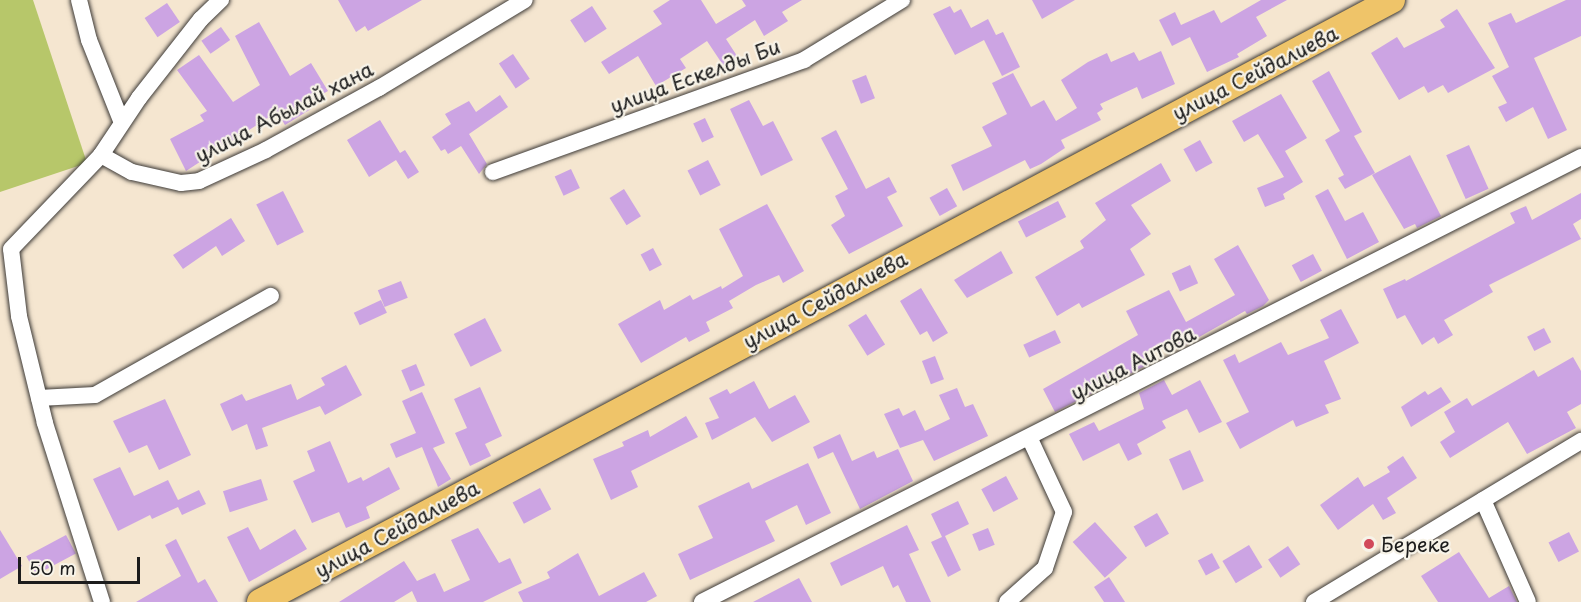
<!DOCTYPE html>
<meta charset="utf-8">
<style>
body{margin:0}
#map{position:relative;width:1581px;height:602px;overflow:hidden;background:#f5e6d0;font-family:"Playpen Sans",sans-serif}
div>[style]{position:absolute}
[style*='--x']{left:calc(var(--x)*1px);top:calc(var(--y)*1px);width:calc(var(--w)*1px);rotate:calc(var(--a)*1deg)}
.green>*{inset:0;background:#b7c76a}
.building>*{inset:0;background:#cca4e3;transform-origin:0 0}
.roads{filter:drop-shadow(0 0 2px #3d3a37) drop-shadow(0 0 2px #3d3a37)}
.minor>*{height:16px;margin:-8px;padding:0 8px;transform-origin:8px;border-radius:8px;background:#fff}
.primary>*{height:26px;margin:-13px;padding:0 13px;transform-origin:13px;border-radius:13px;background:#efc469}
.dots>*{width:16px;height:16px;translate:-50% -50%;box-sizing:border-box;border:3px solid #f7f3e8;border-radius:50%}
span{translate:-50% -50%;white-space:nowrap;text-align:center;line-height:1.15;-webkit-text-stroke:4.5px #f7f3e8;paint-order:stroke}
.street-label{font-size:20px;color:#1c1c1c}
.poi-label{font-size:20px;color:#1c1c1c}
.left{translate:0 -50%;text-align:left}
.scale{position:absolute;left:18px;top:557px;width:122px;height:27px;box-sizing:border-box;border:3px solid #1c1c1c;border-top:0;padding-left:8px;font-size:18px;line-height:21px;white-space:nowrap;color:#1c1c1c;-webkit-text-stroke:4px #f7f3e8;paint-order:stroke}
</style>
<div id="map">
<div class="green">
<div style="clip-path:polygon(0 0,33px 0,87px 163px,0 192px)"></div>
</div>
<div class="building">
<div style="clip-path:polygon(338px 0,422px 0,368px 31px,365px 26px,356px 32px)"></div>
<div style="clip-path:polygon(670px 0,701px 0,716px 24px,746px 6px,742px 0,802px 0,782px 12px,788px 21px,764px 36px,755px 20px,726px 39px,739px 59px,725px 68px,707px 41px,680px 59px,686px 68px,656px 86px,638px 56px,609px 74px,601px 62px,662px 24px,653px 11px)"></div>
<div style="clip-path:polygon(1032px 0,1075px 0,1042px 19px)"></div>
<div style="clip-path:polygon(1261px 0,1287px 0,1256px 17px,1267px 36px,1237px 54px,1239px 57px,1207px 72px,1190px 37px,1172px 46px,1159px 20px,1175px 12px,1181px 25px,1214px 10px,1221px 23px)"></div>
<div style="clip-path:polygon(1566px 0,1581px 0,1581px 36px,1534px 58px,1567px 130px,1548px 139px,1533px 107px,1506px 122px,1498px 107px,1507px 103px,1492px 76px,1509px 67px,1488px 23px,1511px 13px,1516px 23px)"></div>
<div style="left:167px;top:3px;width:23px;height:27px;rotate:56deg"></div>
<div style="left:592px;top:6px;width:27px;height:26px;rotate:57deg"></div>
<div style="clip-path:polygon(950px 6px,954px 13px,961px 9px,971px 28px,988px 19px,996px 35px,1003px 32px,1020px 67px,1002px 76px,984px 40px,955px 55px,933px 14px)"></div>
<div style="clip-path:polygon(1457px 9px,1495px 68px,1448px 93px,1443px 85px,1428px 93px,1424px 86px,1399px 100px,1371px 53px,1397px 37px,1404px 48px,1445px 27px,1440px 20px)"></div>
<div style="clip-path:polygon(259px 22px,290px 76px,311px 63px,328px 91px,307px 103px,311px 109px,285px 125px,277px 112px,186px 171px,170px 139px,204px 121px,200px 115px,207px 111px,177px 70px,199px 55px,233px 102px,260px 85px,235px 36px)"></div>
<div style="left:221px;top:27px;width:16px;height:24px;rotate:55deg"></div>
<div style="clip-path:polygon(1161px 51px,1175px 84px,1142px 99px,1137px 87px,1100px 104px,1103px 109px,1097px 113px,1101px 120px,1061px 140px,1065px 148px,1041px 164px,1030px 169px,1025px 160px,963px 191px,951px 165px,992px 146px,982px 127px,1007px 114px,992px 83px,1013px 73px,1031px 107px,1044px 100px,1056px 121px,1077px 108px,1061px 80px,1088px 62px,1107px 53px,1111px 62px,1134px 52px,1139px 61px)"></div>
<div style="left:513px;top:54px;width:30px;height:17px;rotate:56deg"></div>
<div style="clip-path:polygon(1329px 71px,1362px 132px,1354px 136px,1375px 173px,1345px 189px,1338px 178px,1344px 175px,1325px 140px,1340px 131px,1312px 81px)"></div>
<div style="left:866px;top:75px;width:25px;height:15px;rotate:69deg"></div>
<div style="clip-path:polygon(1281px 94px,1307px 138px,1285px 151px,1303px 182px,1283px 194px,1285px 199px,1265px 207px,1257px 188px,1284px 177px,1258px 134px,1244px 142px,1232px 121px)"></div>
<div style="clip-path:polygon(500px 95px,508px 107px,469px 134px,487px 164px,479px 174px,461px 146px,448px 154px,445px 149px,441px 151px,432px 137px,451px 124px,445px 114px,469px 101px,476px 112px)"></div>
<div style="clip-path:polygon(749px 100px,763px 126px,773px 121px,793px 160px,761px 176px,730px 109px)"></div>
<div style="left:705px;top:118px;width:21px;height:13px;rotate:65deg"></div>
<div style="clip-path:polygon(380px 120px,400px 153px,405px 150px,419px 172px,408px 179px,396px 160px,369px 177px,347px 140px)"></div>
<div style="clip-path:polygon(836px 130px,866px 189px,889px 177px,897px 192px,887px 197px,903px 226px,849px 254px,831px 225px,845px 216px,835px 196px,848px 189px,821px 138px)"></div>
<div style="left:1200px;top:140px;width:26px;height:19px;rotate:61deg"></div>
<div style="left:1469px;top:145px;width:48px;height:25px;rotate:66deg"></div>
<div style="clip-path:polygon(1410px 155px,1441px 216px,1417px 228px,1415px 224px,1404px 229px,1372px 175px)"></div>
<div style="left:708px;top:160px;width:28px;height:23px;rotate:63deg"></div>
<div style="clip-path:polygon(1161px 163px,1171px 181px,1131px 205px,1151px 234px,1130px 249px,1145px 275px,1082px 308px,1079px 303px,1057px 316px,1035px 277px,1084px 248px,1080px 241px,1106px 220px,1095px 203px)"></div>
<div style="left:571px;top:169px;width:21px;height:18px;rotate:65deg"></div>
<div style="left:947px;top:188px;width:21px;height:20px;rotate:61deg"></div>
<div style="left:624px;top:189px;width:32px;height:17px;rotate:58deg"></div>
<div style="clip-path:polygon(1328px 189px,1345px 221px,1363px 212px,1379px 242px,1347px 259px,1315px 196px)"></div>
<div style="left:283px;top:191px;width:46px;height:30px;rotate:63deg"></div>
<div style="clip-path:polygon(1581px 193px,1581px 219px,1573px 224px,1581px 239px,1489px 285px,1493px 292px,1444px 320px,1453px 335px,1438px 344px,1434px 337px,1422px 345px,1405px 315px,1397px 319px,1383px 289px,1405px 279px,1406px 281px,1515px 223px,1510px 213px,1526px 206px,1532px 220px)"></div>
<div style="left:1058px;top:201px;width:18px;height:45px;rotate:63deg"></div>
<div style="clip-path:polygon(767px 204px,804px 271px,783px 283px,779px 275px,756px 285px,729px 301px,733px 308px,706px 322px,710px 331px,689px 342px,686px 337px,641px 363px,618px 324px,660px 300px,664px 310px,690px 295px,693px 300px,721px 286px,722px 289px,743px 276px,719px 229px)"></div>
<div style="clip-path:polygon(231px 218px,245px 241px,222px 256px,216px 246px,183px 269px,173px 255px)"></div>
<div style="clip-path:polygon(1238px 245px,1269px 300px,1263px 306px,1247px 314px,1245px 311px,1178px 349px,1174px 342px,1151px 354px,1155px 361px,1055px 412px,1043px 389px,1138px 335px,1126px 311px,1169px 290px,1186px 322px,1235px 295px,1214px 259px)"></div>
<div style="left:653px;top:248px;width:19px;height:14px;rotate:62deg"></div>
<div style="clip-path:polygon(1001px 251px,1013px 273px,967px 298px,954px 280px)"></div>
<div style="left:1313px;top:254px;width:19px;height:24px;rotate:62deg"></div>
<div style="left:1190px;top:265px;width:20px;height:20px;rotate:66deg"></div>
<div style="left:401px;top:281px;width:18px;height:25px;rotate:68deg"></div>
<div style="clip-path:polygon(921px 288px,948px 333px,933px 342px,927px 331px,920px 335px,900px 301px)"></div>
<div style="left:381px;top:300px;width:14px;height:30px;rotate:65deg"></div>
<div style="clip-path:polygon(1341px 309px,1359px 343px,1324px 361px,1341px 399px,1325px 405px,1329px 413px,1296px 427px,1293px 420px,1240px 449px,1226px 423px,1249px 412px,1223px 360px,1235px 354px,1239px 363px,1281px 342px,1288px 355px,1329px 338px,1320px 320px)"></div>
<div style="left:866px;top:314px;width:36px;height:21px;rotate:58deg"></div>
<div style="left:485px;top:318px;width:37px;height:35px;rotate:63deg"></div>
<div style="left:1544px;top:328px;width:16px;height:19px;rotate:63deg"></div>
<div style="left:1055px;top:330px;width:14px;height:35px;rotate:65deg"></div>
<div style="left:935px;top:356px;width:25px;height:14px;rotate:69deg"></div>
<div style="clip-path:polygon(1573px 357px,1581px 371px,1581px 404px,1567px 412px,1576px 428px,1527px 454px,1508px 422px,1450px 458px,1440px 442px,1455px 432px,1444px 412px,1467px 398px,1472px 406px,1534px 370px,1538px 377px)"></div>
<div style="left:416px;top:364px;width:23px;height:16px;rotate:67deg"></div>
<div style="clip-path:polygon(346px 365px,362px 395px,325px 415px,320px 406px,262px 428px,268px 446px,256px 450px,247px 424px,232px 431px,220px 404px,242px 394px,246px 401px,291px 384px,297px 400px,325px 385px,321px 378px)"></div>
<div style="clip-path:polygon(1164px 380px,1172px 395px,1200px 380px,1222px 422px,1199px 433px,1187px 409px,1162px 421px,1166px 428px,1137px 444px,1142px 454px,1128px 461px,1119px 443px,1083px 461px,1069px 434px,1094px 422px,1099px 431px,1144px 409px,1139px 393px)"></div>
<div style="clip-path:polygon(754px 381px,769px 409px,795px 395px,810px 422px,772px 442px,755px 417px,712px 440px,705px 423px,719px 418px,709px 398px,727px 389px,730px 394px)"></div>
<div style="clip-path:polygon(480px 387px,502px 436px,485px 444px,491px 456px,470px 466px,455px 433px,467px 428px,454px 399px)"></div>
<div style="clip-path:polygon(1441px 387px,1451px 402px,1411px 427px,1401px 407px,1425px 391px,1428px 395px)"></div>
<div style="clip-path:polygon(957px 388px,965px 407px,973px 404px,988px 436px,934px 461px,923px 440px,900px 448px,884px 414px,899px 408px,903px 416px,915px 410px,925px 431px,950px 419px,939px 395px)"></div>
<div style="clip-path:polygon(422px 392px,445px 443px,433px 448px,451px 479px,438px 487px,422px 447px,396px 458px,390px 444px,416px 433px,402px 401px)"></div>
<div style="clip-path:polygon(165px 399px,191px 455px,159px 470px,147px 445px,129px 453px,113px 421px)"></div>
<div style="clip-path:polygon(686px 416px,698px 437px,631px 471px,638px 487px,611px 500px,593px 459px,624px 446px,622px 442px,648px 430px,650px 437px)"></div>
<div style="clip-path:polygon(840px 434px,852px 461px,874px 451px,877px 458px,898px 449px,913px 481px,860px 509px,833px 452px,818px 459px,813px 447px)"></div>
<div style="clip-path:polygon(330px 441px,348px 483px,361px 477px,363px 481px,389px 467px,400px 489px,366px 507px,370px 518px,346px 528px,339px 512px,312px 523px,293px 481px,315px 471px,307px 451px)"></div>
<div style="left:1190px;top:450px;width:34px;height:23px;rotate:66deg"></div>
<div style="clip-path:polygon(1403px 456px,1417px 478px,1387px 498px,1396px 513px,1383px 520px,1373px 504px,1338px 530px,1320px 505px,1358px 477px,1364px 487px,1390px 472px,1387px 467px)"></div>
<div style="clip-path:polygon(808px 463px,831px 513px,806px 525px,797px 505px,765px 521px,775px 541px,690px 580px,678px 554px,713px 538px,698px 506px,749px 482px,752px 489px)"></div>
<div style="clip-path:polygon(120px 467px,134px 496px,168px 480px,178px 500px,199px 490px,206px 504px,182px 515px,178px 507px,152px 519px,150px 515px,118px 531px,93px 479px)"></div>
<div style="left:1006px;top:476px;width:26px;height:28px;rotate:62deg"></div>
<div style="left:261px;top:479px;width:22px;height:40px;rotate:72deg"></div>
<div style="left:540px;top:488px;width:24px;height:31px;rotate:62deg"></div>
<div style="clip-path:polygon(958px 501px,969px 524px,945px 536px,961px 570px,948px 577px,931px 542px,942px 537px,931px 514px)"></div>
<div style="left:1157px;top:513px;width:24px;height:27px;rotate:60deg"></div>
<div style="left:1095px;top:522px;width:48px;height:30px;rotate:48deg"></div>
<div style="clip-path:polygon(907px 525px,919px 550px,909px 554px,931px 602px,906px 602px,898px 585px,893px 588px,883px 566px,841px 586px,830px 563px)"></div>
<div style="clip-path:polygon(248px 527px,260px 550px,295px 529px,307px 549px,249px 582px,227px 537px)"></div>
<div style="clip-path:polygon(478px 528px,499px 563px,510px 558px,522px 583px,483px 602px,417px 602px,412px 591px,394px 602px,339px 602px,404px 561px,417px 581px,435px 573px,444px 592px,470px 580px,451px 540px)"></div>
<div style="left:988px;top:528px;width:18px;height:17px;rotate:68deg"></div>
<div style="clip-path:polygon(0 530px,22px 566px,0 579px)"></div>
<div style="left:1569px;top:532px;width:22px;height:23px;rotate:63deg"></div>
<div style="left:66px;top:535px;width:21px;height:45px;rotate:62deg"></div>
<div style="clip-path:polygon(176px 539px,198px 583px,205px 579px,218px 602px,136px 602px,181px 576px,165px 545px)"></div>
<div style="left:1249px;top:545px;width:26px;height:31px;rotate:59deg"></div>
<div style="left:1288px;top:546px;width:22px;height:24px;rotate:56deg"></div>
<div style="clip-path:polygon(1459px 552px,1489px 598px,1509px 586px,1517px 602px,1438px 602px,1421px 576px)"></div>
<div style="clip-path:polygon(578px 553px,599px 596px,644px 572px,657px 596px,646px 602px,523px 602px,518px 592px,550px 578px,547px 572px)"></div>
<div style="left:1212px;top:553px;width:17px;height:16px;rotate:62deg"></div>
<div style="clip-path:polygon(1109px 577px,1125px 602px,1104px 602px,1094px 587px)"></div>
<div style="clip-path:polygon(799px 578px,812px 602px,753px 602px)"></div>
</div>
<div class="roads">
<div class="minor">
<div style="--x:79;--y:0;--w:41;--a:76"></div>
<div style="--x:89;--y:40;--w:89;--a:68.3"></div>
<div style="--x:101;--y:155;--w:69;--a:-56.3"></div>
<div style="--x:139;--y:98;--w:100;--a:-51.9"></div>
<div style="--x:201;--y:19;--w:28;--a:-44"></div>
<div style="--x:493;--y:172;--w:331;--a:-19.8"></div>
<div style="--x:804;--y:60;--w:115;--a:-31.5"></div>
<div style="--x:39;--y:398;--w:56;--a:-3.1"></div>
<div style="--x:95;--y:395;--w:202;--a:-29.4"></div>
<div style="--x:1483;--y:500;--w:111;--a:66.2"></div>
<div style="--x:102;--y:602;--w:188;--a:-107.7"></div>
<div style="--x:45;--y:423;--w:110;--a:-103.7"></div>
<div style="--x:19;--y:316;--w:67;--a:-96.8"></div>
<div style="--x:11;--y:249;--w:130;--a:-46.2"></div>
<div style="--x:101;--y:155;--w:35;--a:29"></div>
<div style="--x:132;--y:172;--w:50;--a:12.7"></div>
<div style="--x:181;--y:183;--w:18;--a:-6"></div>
<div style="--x:199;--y:181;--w:74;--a:-24.8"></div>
<div style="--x:266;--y:150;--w:129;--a:-28.8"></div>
<div style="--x:379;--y:88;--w:170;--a:-31.1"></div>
<div style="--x:702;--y:602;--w:985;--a:-26.85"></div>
<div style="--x:1007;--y:602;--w:51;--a:-41.8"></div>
<div style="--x:1045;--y:568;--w:59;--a:-71.3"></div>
<div style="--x:1064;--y:512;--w:81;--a:-115"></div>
<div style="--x:1314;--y:602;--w:312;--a:-31.1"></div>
</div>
<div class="primary">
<div style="--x:260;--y:602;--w:1282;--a:-28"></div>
</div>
</div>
<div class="dots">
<div style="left:1369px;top:544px;background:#d1495b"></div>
</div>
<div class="street-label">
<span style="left:1255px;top:73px;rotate:-27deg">улица Сейдалиева</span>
<span style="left:695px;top:76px;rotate:-20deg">улица Ескелды Би</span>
<span style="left:284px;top:112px;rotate:-27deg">улица Абылай хана</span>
<span style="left:825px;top:300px;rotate:-28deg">улица Сейдалиева</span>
<span style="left:1133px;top:363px;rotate:-27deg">улица Аитова</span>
<span style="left:397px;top:529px;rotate:-28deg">улица Сейдалиева</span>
</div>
<div class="poi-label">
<span class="left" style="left:1381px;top:544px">Береке</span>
</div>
<div class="scale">50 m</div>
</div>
